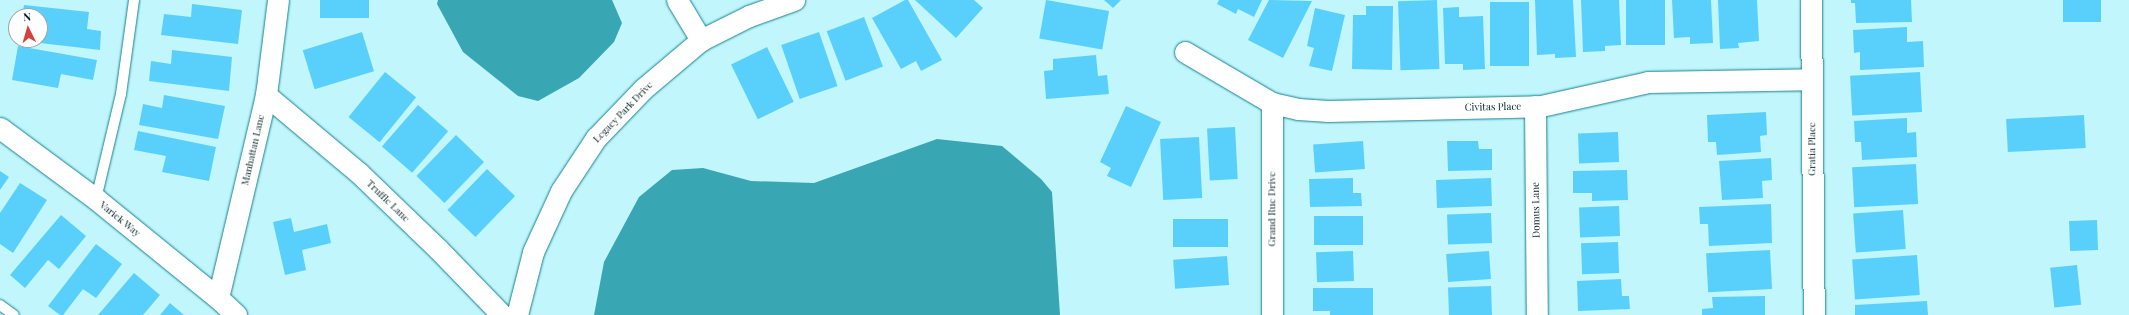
<!DOCTYPE html>
<style>
body{margin:0}
#map{position:relative;width:2129px;height:315px;overflow:hidden;background:#c1f6fd;font-family:"Playfair Display",serif}
div>[style]{position:absolute}
[style*='--x']{left:calc(var(--x)*1px);top:calc(var(--y)*1px);width:calc(var(--w)*1px);rotate:calc(var(--a)*1deg)}
.water>*{inset:0;background:#39a6b3}
.building>*{inset:0;background:#59d0fc;transform-origin:0 0}
.roads{filter:drop-shadow(0 0 1px #15818d) drop-shadow(0 0 1px #15818d)}
.lane>*{height:10px;margin:-5px;padding:0 5px;transform-origin:5px;border-radius:5px;background:#fff}
.street>*{height:21px;margin:-10.5px;padding:0 10.5px;transform-origin:10.5px;border-radius:10.5px;background:#fff}
span{translate:-50% -50%;white-space:nowrap;text-align:center;line-height:1.15;-webkit-text-stroke:3.5px #fff;paint-order:stroke}
.street-label{font-size:10px;color:#022023}
.north{position:absolute;left:8px;top:8px;width:40px;height:40px;box-sizing:border-box;background:#fff;border:1px solid #9aa6a7;border-radius:50%;rotate:355deg;font-size:11px;font-weight:700;line-height:16px;text-align:center;color:#022023}
.north::after{content:'';display:block;margin:auto;width:14px;height:18px;background:#d2433f;clip-path:polygon(50% 0,100% 100%,50% 72%,0 100%)}
</style>
<div id="map">
<div class="water">
<div style="clip-path:polygon(438px 0,612px 0,622px 23px,614px 42px,579px 78px,538px 101px,518px 96px,463px 52px,437px 4px)"></div>
<div style="clip-path:polygon(937px 139px,1002px 146px,1041px 179px,1052px 192px,1060px 315px,594px 315px,604px 262px,639px 197px,672px 170px,703px 168px,751px 181px,814px 183px)"></div>
</div>
<div class="building">
<div style="left:320px;top:0;width:49px;height:18px"></div>
<div style="clip-path:polygon(905px 0,908px 0,942px 60px,921px 71px,916px 61px,901px 69px,872px 18px)"></div>
<div style="clip-path:polygon(915px 0,974px 0,983px 8px,956px 38px)"></div>
<div style="left:1046px;top:0;width:64px;height:39px;rotate:10deg"></div>
<div style="clip-path:polygon(1104px 0,1121px 0,1113px 8px)"></div>
<div style="clip-path:polygon(1219px 0,1262px 0,1254px 17px,1238px 9px,1236px 14px,1217px 4px)"></div>
<div style="clip-path:polygon(1269px 0,1312px 1px,1283px 58px,1248px 40px)"></div>
<div style="left:1437px;top:0;width:69px;height:39px;rotate:88deg"></div>
<div style="clip-path:polygon(1535px 0,1573px 0,1576px 57px,1555px 58px,1555px 54px,1537px 55px)"></div>
<div style="clip-path:polygon(1581px 0,1619px 0,1621px 45px,1605px 46px,1605px 51px,1583px 52px)"></div>
<div style="left:1626px;top:0;width:39px;height:45px"></div>
<div style="clip-path:polygon(1672px 0,1711px 0,1713px 43px,1690px 44px,1690px 37px,1674px 38px)"></div>
<div style="clip-path:polygon(1718px 0,1757px 0,1759px 41px,1738px 43px,1739px 48px,1720px 49px)"></div>
<div style="clip-path:polygon(1851px 0,1911px 0,1912px 22px,1856px 23px,1855px 3px,1851px 3px)"></div>
<div style="left:2063px;top:0;width:38px;height:22px"></div>
<div style="left:1490px;top:2px;width:39px;height:64px"></div>
<div style="clip-path:polygon(192px 4px,242px 10px,238px 44px,161px 35px,164px 14px,191px 17px)"></div>
<div style="clip-path:polygon(24px 5px,89px 12px,87px 29px,101px 31px,100px 50px,23px 41px,40px 40px,40px 16px,22px 16px)"></div>
<div style="clip-path:polygon(1366px 6px,1393px 6px,1392px 70px,1352px 69px,1353px 15px,1366px 15px)"></div>
<div style="clip-path:polygon(1459px 7px,1459px 17px,1483px 16px,1485px 69px,1463px 70px,1463px 64px,1445px 64px,1443px 8px)"></div>
<div style="clip-path:polygon(1315px 8px,1345px 15px,1332px 71px,1309px 66px,1314px 48px,1307px 46px)"></div>
<div style="left:864px;top:17px;width:53px;height:40px;rotate:69deg"></div>
<div style="clip-path:polygon(1907px 27px,1907px 42px,1923px 41px,1924px 67px,1860px 70px,1860px 52px,1854px 53px,1853px 30px)"></div>
<div style="left:362px;top:32px;width:41px;height:62px;rotate:73deg"></div>
<div style="left:819px;top:32px;width:57px;height:40px;rotate:71deg"></div>
<div style="clip-path:polygon(18px 46px,97px 60px,93px 80px,61px 74px,58px 88px,12px 80px)"></div>
<div style="left:767px;top:47px;width:61px;height:40px;rotate:64deg"></div>
<div style="clip-path:polygon(172px 50px,232px 57px,229px 91px,149px 81px,151px 61px,171px 64px)"></div>
<div style="clip-path:polygon(1096px 55px,1098px 76px,1107px 75px,1109px 94px,1046px 99px,1044px 71px,1053px 70px,1053px 59px)"></div>
<div style="left:385px;top:72px;width:40px;height:58px;rotate:39deg"></div>
<div style="left:1920px;top:72px;width:40px;height:70px;rotate:87deg"></div>
<div style="clip-path:polygon(164px 95px,225px 106px,218px 139px,139px 125px,143px 104px,162px 108px)"></div>
<div style="left:418px;top:105px;width:40px;height:55px;rotate:41deg"></div>
<div style="clip-path:polygon(1126px 106px,1161px 122px,1131px 187px,1107px 176px,1111px 168px,1100px 162px)"></div>
<div style="clip-path:polygon(1766px 112px,1767px 135px,1760px 136px,1761px 152px,1717px 155px,1716px 142px,1708px 142px,1707px 115px)"></div>
<div style="left:2084px;top:115px;width:33px;height:78px;rotate:87deg"></div>
<div style="clip-path:polygon(1907px 118px,1907px 133px,1916px 132px,1917px 157px,1862px 160px,1861px 142px,1855px 142px,1854px 121px)"></div>
<div style="left:1235px;top:127px;width:52px;height:28px;rotate:87deg"></div>
<div style="clip-path:polygon(138px 131px,216px 147px,209px 181px,162px 172px,166px 156px,134px 150px)"></div>
<div style="left:1618px;top:132px;width:30px;height:40px;rotate:88deg"></div>
<div style="left:456px;top:135px;width:39px;height:57px;rotate:44deg"></div>
<div style="left:1199px;top:137px;width:61px;height:39px;rotate:87deg"></div>
<div style="left:1363px;top:141px;width:28px;height:50px;rotate:86deg"></div>
<div style="clip-path:polygon(1447px 141px,1478px 141px,1479px 149px,1492px 149px,1492px 170px,1448px 171px)"></div>
<div style="clip-path:polygon(1771px 158px,1772px 180px,1762px 181px,1763px 198px,1722px 200px,1719px 161px)"></div>
<div style="left:1916px;top:164px;width:40px;height:64px;rotate:87deg"></div>
<div style="left:487px;top:169px;width:39px;height:57px;rotate:44deg"></div>
<div style="clip-path:polygon(1627px 170px,1628px 200px,1592px 201px,1592px 193px,1573px 193px,1573px 171px)"></div>
<div style="clip-path:polygon(0 171px,9px 177px,0 190px)"></div>
<div style="clip-path:polygon(1353px 178px,1353px 193px,1361px 193px,1362px 206px,1310px 207px,1309px 179px)"></div>
<div style="left:1491px;top:178px;width:28px;height:55px;rotate:88deg"></div>
<div style="clip-path:polygon(20px 183px,47px 200px,13px 253px,0 244px,0 213px)"></div>
<div style="clip-path:polygon(1771px 204px,1772px 243px,1709px 246px,1708px 224px,1700px 224px,1699px 207px)"></div>
<div style="left:1619px;top:206px;width:30px;height:40px;rotate:88deg"></div>
<div style="left:1903px;top:210px;width:39px;height:50px;rotate:86deg"></div>
<div style="left:1491px;top:213px;width:30px;height:44px;rotate:88deg"></div>
<div style="clip-path:polygon(61px 215px,86px 236px,59px 269px,48px 260px,25px 288px,10px 275px)"></div>
<div style="left:1363px;top:216px;width:29px;height:49px;rotate:90deg"></div>
<div style="clip-path:polygon(291px 218px,294px 232px,327px 224px,331px 243px,302px 250px,306px 270px,285px 275px,273px 222px)"></div>
<div style="left:1228px;top:219px;width:28px;height:55px;rotate:90deg"></div>
<div style="left:2097px;top:220px;width:30px;height:28px;rotate:88deg"></div>
<div style="left:1618px;top:242px;width:31px;height:37px;rotate:88deg"></div>
<div style="clip-path:polygon(96px 244px,122px 264px,96px 298px,83px 289px,63px 315px,60px 315px,48px 306px)"></div>
<div style="left:1770px;top:250px;width:39px;height:64px;rotate:87deg"></div>
<div style="left:1353px;top:251px;width:30px;height:37px;rotate:88deg"></div>
<div style="left:1489px;top:251px;width:28px;height:43px;rotate:86deg"></div>
<div style="left:1917px;top:255px;width:40px;height:65px;rotate:86deg"></div>
<div style="left:1227px;top:256px;width:29px;height:54px;rotate:86deg"></div>
<div style="left:2077px;top:265px;width:40px;height:27px;rotate:84deg"></div>
<div style="clip-path:polygon(134px 273px,160px 295px,143px 315px,98px 315px)"></div>
<div style="clip-path:polygon(1621px 279px,1622px 296px,1629px 296px,1630px 309px,1578px 311px,1577px 281px)"></div>
<div style="left:1491px;top:286px;width:29px;height:43px;rotate:88deg"></div>
<div style="clip-path:polygon(1313px 288px,1373px 288px,1373px 315px,1330px 315px,1330px 311px,1313px 311px)"></div>
<div style="clip-path:polygon(1765px 296px,1765px 315px,1702px 315px,1702px 309px,1713px 308px,1712px 297px)"></div>
<div style="clip-path:polygon(1927px 301px,1928px 315px,1855px 315px,1855px 305px)"></div>
<div style="clip-path:polygon(170px 303px,184px 315px,160px 315px)"></div>
</div>
<div class="roads">
<div class="lane">
<div style="--x:96;--y:199;--w:108;--a:-76.6"></div>
<div style="--x:121;--y:94;--w:95;--a:-82.1"></div>
<div style="--x:0;--y:305;--w:17;--a:36"></div>
</div>
<div class="street">
<div style="--x:677;--y:0;--w:47;--a:59"></div>
<div style="--x:1811;--y:0;--w:315;--a:89.5"></div>
<div style="--x:1185;--y:52;--w:101;--a:30.4"></div>
<div style="--x:1272;--y:103;--w:27;--a:13"></div>
<div style="--x:1298;--y:109;--w:30;--a:4"></div>
<div style="--x:1328;--y:111;--w:213;--a:-1.3"></div>
<div style="--x:1541;--y:106;--w:110;--a:-12.6"></div>
<div style="--x:1648;--y:82;--w:164;--a:-1"></div>
<div style="--x:266;--y:95;--w:121;--a:40"></div>
<div style="--x:359;--y:173;--w:110;--a:43.9"></div>
<div style="--x:438;--y:249;--w:92;--a:45.9"></div>
<div style="--x:1535;--y:106;--w:209;--a:89.5"></div>
<div style="--x:0;--y:128;--w:119;--a:36.5"></div>
<div style="--x:96;--y:199;--w:157;--a:39.1"></div>
<div style="--x:218;--y:298;--w:25;--a:43"></div>
<div style="--x:218;--y:298;--w:209;--a:-76.7"></div>
<div style="--x:266;--y:95;--w:96;--a:-82.8"></div>
<div style="--x:517;--y:315;--w:65;--a:-75.7"></div>
<div style="--x:533;--y:252;--w:67;--a:-65.3"></div>
<div style="--x:561;--y:191;--w:64;--a:-56.6"></div>
<div style="--x:596;--y:138;--w:68;--a:-46.2"></div>
<div style="--x:643;--y:89;--w:76;--a:-40.2"></div>
<div style="--x:701;--y:40;--w:54;--a:-26.6"></div>
<div style="--x:749;--y:16;--w:48;--a:-19.6"></div>
<div style="--x:1272;--y:315;--w:212;--a:-90"></div>
</div>
</div>
<div class="street-label">
<span style="left:1493px;top:107px;rotate:-1deg">Civitas Place</span>
<span style="left:623px;top:112px;rotate:-46deg">Legacy Park Drive</span>
<span style="left:1812px;top:149px;rotate:-90deg">Gratia Place</span>
<span style="left:253px;top:150px;rotate:-77deg">Manhattan Lane</span>
<span style="left:388px;top:201px;rotate:44deg">Truffle Lane</span>
<span style="left:1272px;top:209px;rotate:-90deg">Grand Rue Drive</span>
<span style="left:1536px;top:210px;rotate:-91deg">Domus Lane</span>
<span style="left:120px;top:219px;rotate:39deg">Varick Way</span>
</div>
<div class="north">N</div>
</div>
